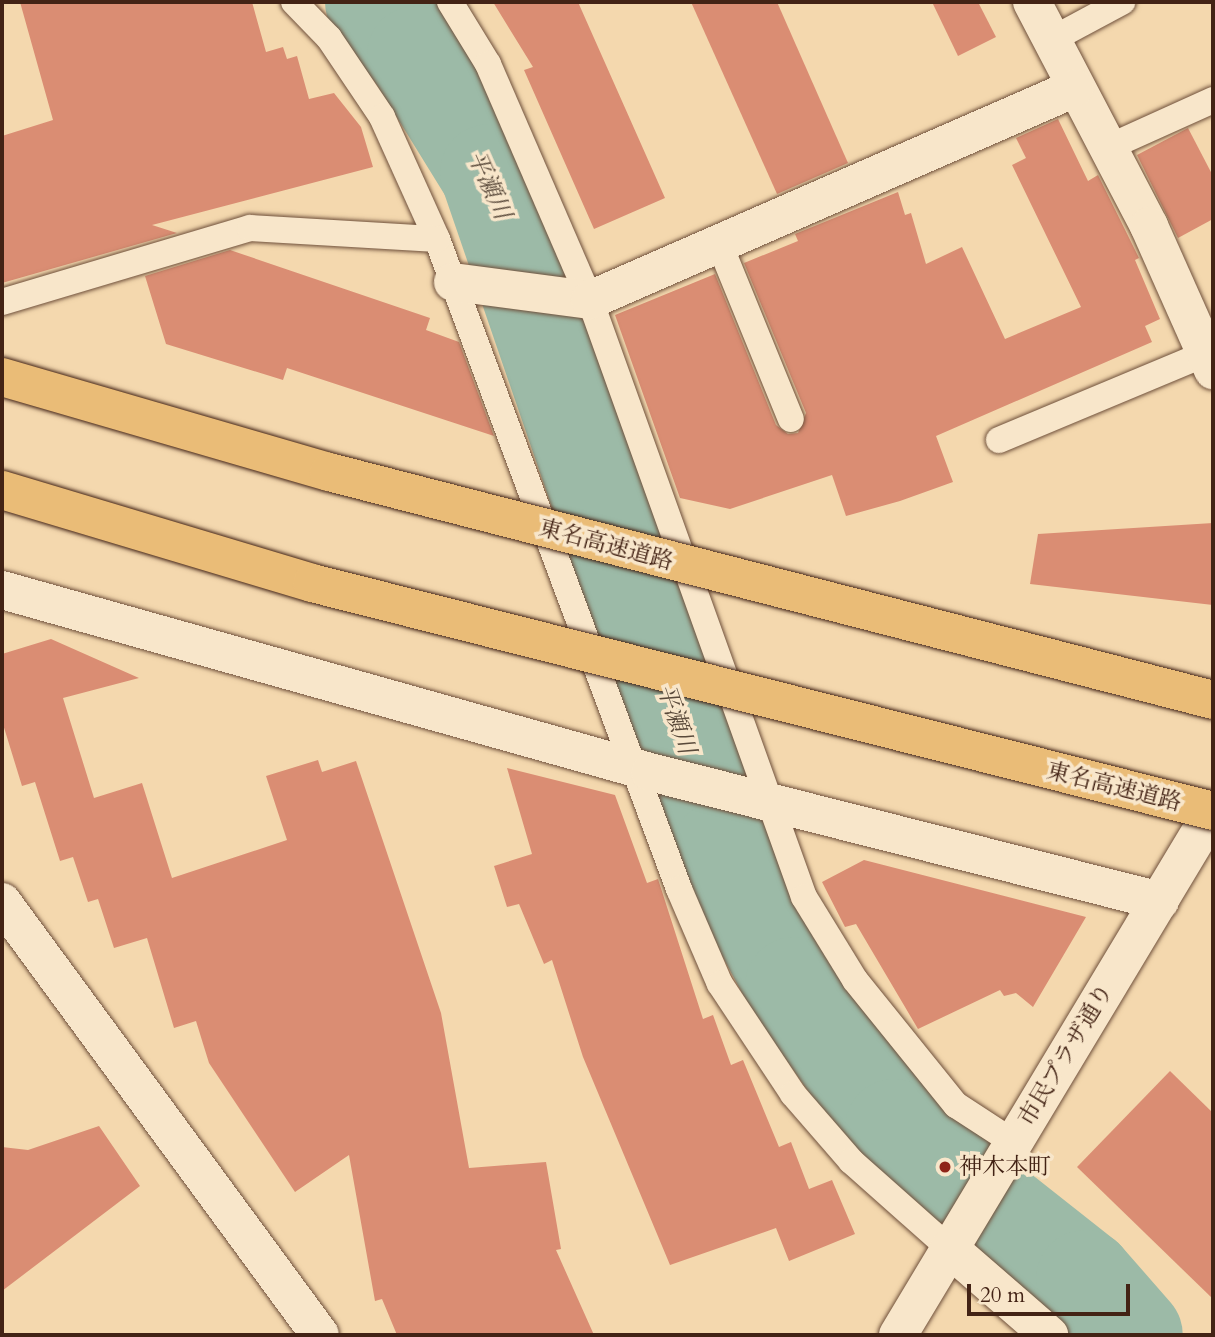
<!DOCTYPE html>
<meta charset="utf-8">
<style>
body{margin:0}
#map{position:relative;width:1215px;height:1337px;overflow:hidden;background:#f4d8ae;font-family:Cardo,"Noto Serif JP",serif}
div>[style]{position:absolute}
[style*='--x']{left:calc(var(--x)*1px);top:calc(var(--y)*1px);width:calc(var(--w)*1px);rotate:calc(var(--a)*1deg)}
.river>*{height:98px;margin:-49px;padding:0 49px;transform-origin:49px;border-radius:49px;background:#9cbaa7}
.building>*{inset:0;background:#da8d73}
.roads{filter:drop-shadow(0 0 2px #6f503b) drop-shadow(0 0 2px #6f503b)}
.lane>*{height:26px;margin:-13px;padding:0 13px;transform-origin:13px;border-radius:13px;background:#f8e6ca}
.street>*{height:38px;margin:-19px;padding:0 19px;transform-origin:19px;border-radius:19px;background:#f8e6ca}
.secondary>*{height:38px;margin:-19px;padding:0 19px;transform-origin:19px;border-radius:19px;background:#f8e6ca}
.bridges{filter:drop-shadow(0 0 2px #432315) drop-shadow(0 0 2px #432315)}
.highway-bridge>*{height:38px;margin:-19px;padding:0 19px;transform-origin:19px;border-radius:19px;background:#eabc77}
.dots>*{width:19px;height:19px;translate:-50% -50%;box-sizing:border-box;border:4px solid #f8e6ca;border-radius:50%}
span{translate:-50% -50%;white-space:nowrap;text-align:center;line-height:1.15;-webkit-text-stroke:7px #f8e6ca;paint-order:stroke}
.street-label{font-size:23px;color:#432315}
.poi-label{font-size:23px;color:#432315}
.left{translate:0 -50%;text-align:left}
.water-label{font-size:24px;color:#59493a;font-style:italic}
.frame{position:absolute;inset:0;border:4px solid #432315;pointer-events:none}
.scale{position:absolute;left:967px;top:1284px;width:163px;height:32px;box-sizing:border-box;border:4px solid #432315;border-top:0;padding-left:9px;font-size:21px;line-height:24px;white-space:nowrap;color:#432315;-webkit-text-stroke:5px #f8e6ca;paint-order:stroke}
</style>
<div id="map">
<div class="river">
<div style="--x:374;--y:2;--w:68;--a:51.6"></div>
<div style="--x:416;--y:55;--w:139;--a:58.3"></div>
<div style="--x:489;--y:173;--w:716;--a:71.08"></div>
<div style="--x:721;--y:850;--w:154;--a:61.8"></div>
<div style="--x:794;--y:986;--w:174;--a:54.8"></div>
<div style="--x:894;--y:1128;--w:243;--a:38.3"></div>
<div style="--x:1085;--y:1279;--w:74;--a:48.8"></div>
</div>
<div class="building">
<div style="clip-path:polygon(20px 2px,252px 2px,266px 52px,283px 47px,287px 59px,297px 56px,309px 99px,334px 93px,361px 127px,373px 167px,152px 225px,177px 233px,2px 283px,2px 136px,53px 120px)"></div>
<div style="clip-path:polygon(493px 2px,578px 2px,665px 198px,594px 229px,524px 70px,533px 67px)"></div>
<div style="clip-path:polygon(691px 2px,777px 2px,848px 163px,777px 194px)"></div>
<div style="clip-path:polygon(932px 2px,978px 2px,996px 37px,958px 56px)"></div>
<div style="clip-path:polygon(1058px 119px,1088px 181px,1098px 175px,1139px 258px,1135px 260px,1160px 319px,1145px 326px,1152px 342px,936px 436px,953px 482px,900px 501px,846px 516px,832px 475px,730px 509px,680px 498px,615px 315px,715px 274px,776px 425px,788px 434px,798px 433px,806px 413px,744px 263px,798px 241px,795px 234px,898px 192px,905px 215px,911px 213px,926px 264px,962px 247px,1005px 339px,1081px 307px,1012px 165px,1026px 158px,1016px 138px)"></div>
<div style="clip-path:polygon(1188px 128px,1213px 176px,1213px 219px,1178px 238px,1137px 155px)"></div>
<div style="clip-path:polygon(230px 250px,430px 318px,426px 330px,459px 342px,494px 436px,287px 368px,283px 380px,166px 344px,145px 276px)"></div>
<div style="clip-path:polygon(1213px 523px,1213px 605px,1030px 584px,1038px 534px)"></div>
<div style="clip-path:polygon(51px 639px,139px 678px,63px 698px,94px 798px,142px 783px,172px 878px,287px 840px,266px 776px,318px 760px,322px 772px,356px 761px,441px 1013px,469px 1168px,546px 1162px,561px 1249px,556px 1250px,594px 1335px,397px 1335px,382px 1299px,375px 1301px,349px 1155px,295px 1192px,209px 1063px,196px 1021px,174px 1028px,147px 938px,114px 948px,98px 899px,88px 902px,73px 857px,60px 861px,35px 782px,22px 786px,2px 721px,2px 654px)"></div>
<div style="clip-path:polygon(507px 768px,615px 795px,647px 883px,658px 879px,703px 1019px,713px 1015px,731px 1065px,743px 1060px,779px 1147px,791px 1142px,809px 1189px,832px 1180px,855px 1234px,789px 1261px,776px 1228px,670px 1265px,583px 1057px,552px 960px,544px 964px,519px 904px,507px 907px,494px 866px,532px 854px)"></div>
<div style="clip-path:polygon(864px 860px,1086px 917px,1033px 1007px,1016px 993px,1004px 996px,1000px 990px,918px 1029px,856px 924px,845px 927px,822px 882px)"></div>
<div style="clip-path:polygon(1170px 1071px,1213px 1113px,1213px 1299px,1077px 1167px)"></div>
<div style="clip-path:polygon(99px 1126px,140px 1186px,2px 1291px,2px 1147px,28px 1150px)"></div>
</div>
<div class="roads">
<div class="lane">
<div style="--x:294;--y:2;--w:50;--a:45.8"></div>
<div style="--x:329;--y:38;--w:95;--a:56.1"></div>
<div style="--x:382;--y:117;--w:134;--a:65.7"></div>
<div style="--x:437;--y:239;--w:694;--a:69.58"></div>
<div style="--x:679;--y:889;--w:103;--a:66.7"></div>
<div style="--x:720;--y:984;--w:132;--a:56.4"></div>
<div style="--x:793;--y:1094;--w:89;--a:49.1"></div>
<div style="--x:851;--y:1161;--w:131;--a:41.6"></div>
<div style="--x:450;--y:2;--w:73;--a:58.5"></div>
<div style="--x:488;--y:64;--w:257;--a:66.6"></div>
<div style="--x:590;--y:300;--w:634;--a:70.28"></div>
<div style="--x:804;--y:897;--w:97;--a:58.4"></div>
<div style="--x:855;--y:980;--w:161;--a:51.1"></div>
<div style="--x:956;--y:1105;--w:68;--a:33"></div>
<div style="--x:1051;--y:40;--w:81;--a:-28.2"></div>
<div style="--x:1109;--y:147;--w:114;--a:-24.3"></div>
<div style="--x:719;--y:243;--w:190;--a:67.8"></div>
<div style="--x:2;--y:302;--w:259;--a:-16.6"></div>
<div style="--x:250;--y:228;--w:187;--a:3.4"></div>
<div style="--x:999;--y:440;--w:225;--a:-22.7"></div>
</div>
<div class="street">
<div style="--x:1032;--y:2;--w:253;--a:62.4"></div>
<div style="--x:1149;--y:226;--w:158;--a:66"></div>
<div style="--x:453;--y:282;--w:138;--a:7.5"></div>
<div style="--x:590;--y:300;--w:529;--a:-23.61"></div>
<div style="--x:2;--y:590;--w:673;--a:15.69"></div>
<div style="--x:650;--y:772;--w:526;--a:14.19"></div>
<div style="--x:949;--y:1248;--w:133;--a:41"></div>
</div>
<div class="secondary">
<div style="--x:2;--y:902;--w:537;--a:53.71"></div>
<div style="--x:898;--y:1335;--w:611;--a:-58.99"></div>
</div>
</div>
<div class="bridges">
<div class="highway-bridge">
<div style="--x:2;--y:377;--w:341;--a:16.2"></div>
<div style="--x:329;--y:472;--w:913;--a:14.46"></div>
<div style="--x:2;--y:490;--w:324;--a:16.7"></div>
<div style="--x:312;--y:583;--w:929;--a:14.2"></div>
</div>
</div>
<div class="dots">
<div style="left:945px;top:1167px;background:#8f2418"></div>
</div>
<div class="street-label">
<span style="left:606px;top:545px;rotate:15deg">東名高速道路</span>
<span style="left:1114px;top:787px;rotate:14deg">東名高速道路</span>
<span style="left:1066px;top:1055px;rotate:-59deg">市民プラザ通り</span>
</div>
<div class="poi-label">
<span class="left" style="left:959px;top:1167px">神木本町</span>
</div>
<div class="water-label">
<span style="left:489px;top:185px;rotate:66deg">平瀬川</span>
<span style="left:676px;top:719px;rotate:71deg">平瀬川</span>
</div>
<div class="frame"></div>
<div class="scale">20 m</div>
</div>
